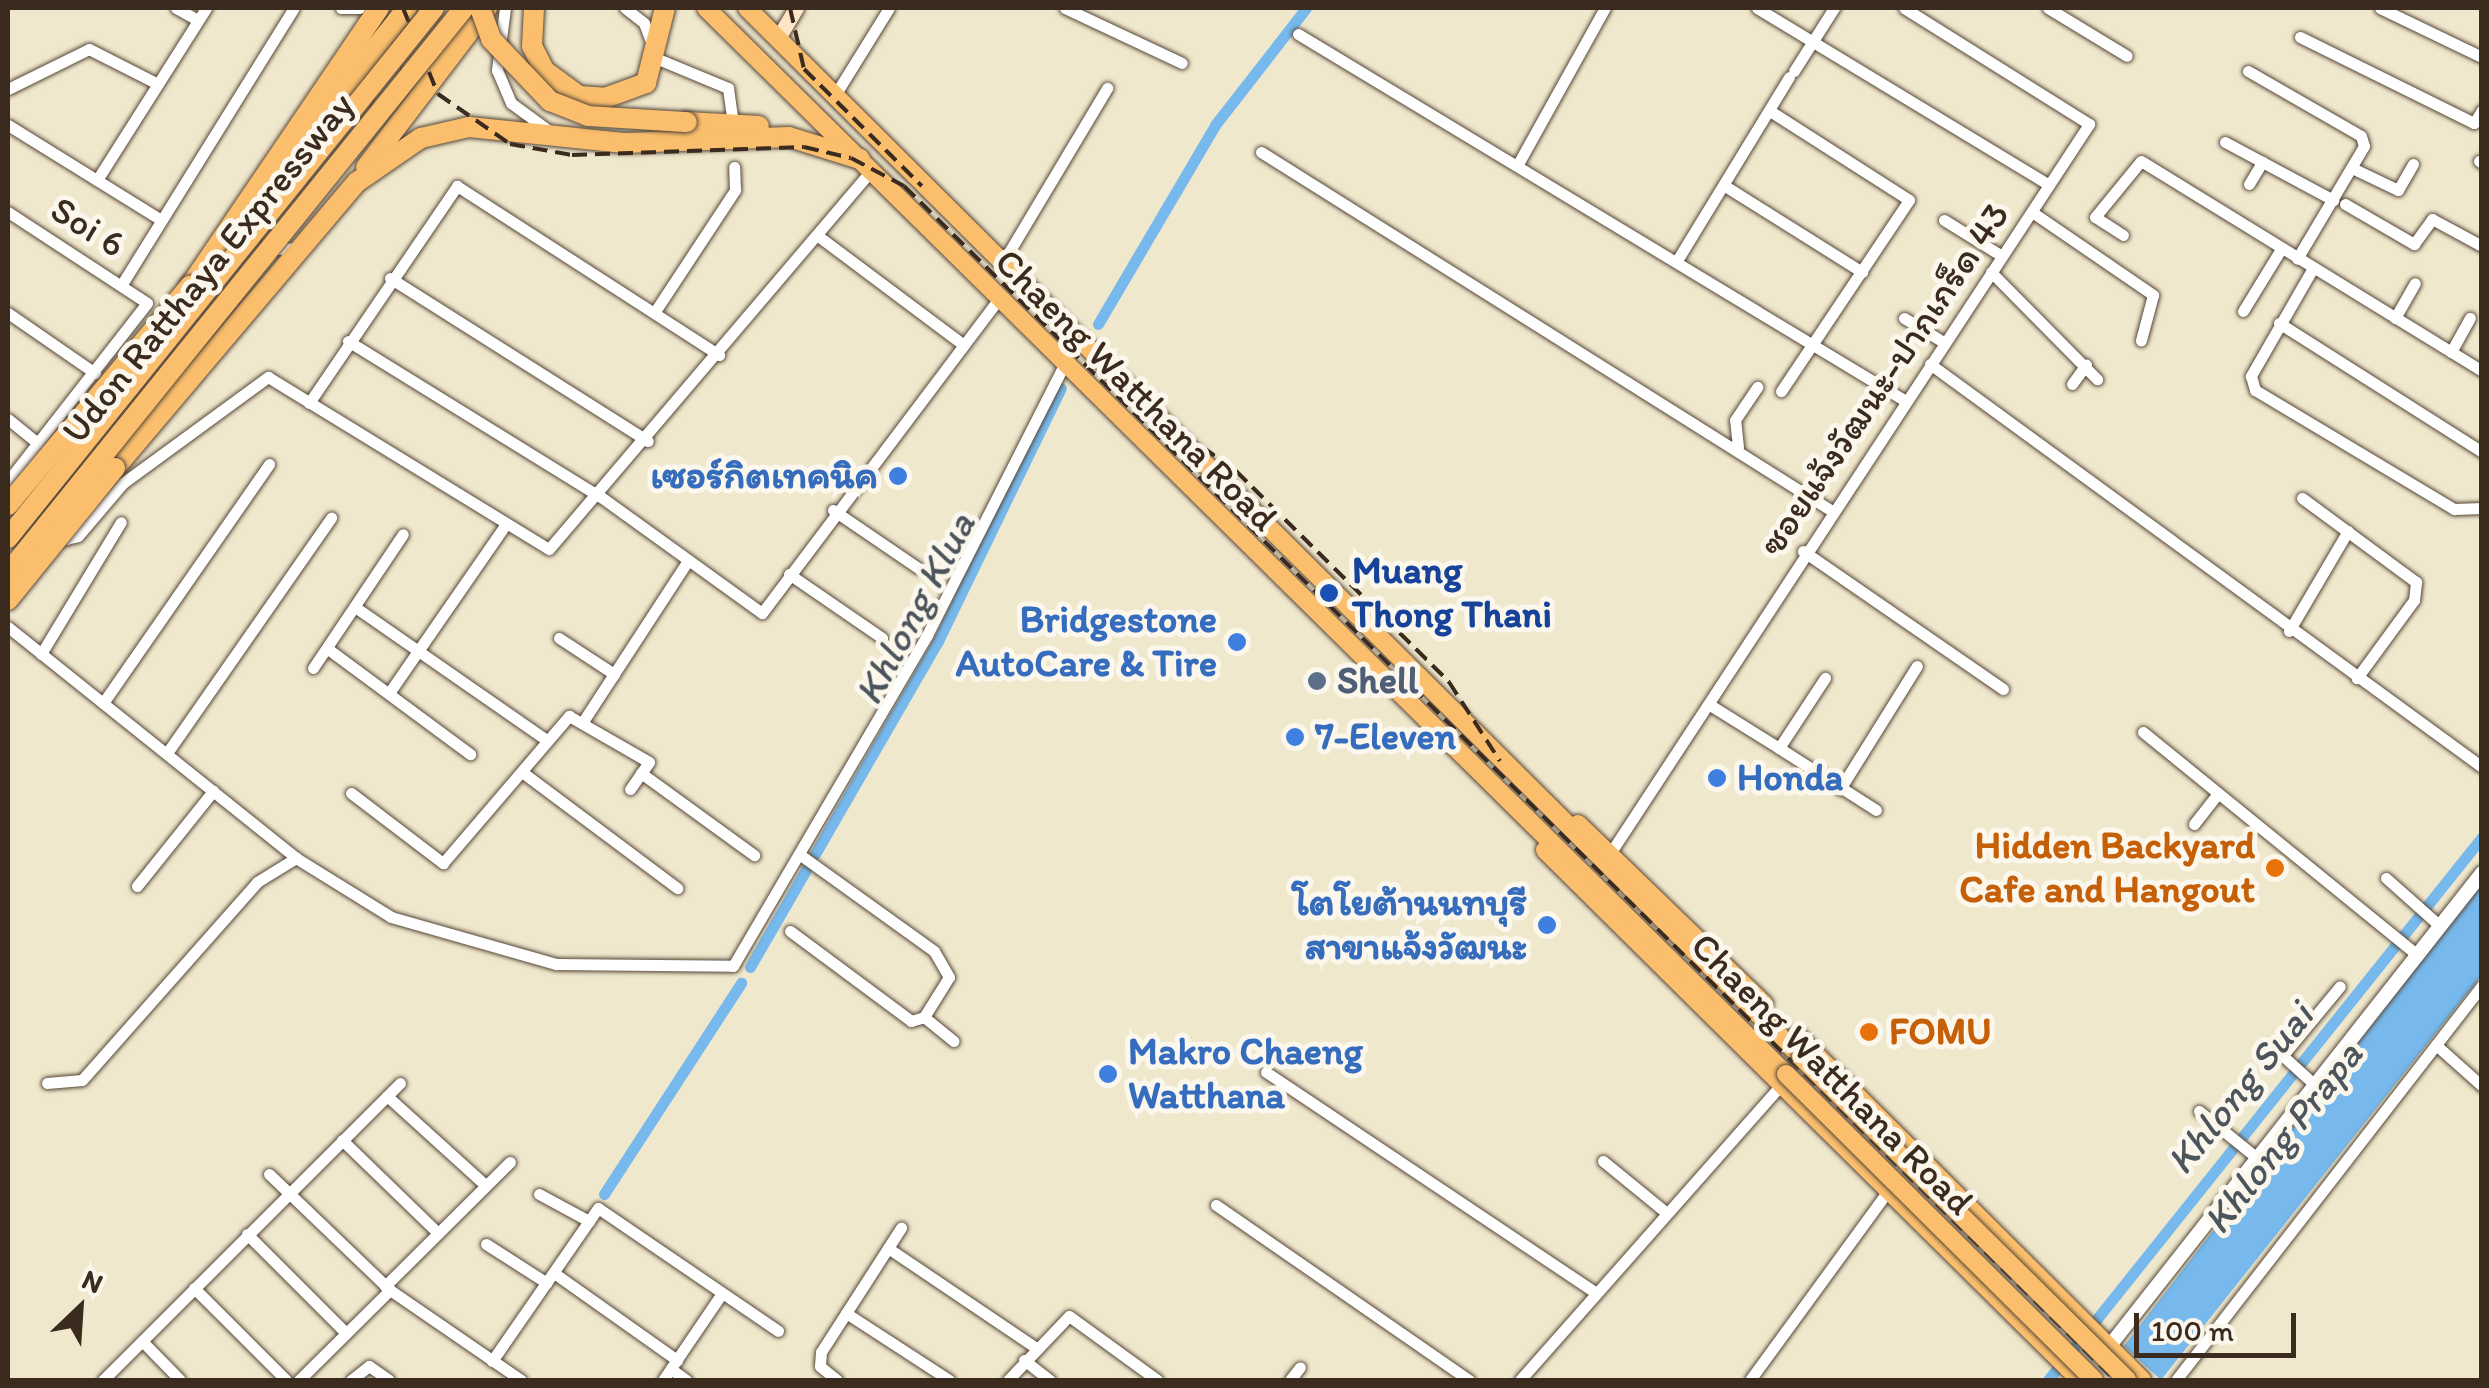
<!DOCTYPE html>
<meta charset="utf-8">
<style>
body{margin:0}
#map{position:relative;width:2489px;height:1388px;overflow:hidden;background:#f0e8cd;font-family:Itim,"Playpen Sans Thai",sans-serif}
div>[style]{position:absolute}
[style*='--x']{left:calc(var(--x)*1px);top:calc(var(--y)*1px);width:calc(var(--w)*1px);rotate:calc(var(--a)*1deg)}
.water>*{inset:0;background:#77b9ec}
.canal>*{height:11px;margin:-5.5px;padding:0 5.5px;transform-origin:5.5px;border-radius:5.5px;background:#77b9ec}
.roads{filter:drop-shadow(0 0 2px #564638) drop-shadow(0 0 2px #564638)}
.minor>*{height:11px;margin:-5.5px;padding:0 5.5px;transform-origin:5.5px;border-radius:5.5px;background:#fff}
.tertiary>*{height:14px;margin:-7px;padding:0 7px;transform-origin:7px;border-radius:7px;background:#fff}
.secondary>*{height:15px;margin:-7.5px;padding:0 7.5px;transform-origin:7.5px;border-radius:7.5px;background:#fde5c5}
.primary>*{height:18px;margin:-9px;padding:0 9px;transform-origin:9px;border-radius:9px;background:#fabe6d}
.motorway>*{height:20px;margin:-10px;padding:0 10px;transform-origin:10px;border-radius:10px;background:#fabe6d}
.rail>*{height:4px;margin-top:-2px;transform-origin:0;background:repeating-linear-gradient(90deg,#3b2a1e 0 15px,transparent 0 23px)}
.bridges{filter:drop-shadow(0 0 2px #564638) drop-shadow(0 0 2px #564638)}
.primary-bridge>*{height:18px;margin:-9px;padding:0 9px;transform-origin:9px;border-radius:9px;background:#fabe6d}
.motorway-bridge>*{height:20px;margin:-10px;padding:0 10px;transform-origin:10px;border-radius:10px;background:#fabe6d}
.dots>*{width:28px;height:28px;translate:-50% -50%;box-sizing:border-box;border:5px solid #fbf7ec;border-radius:50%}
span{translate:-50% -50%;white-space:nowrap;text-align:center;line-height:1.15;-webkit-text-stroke:10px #fbf7ec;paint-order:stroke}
.street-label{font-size:38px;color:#3b2a1e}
.shop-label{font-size:38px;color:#366cbe;font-weight:700}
.right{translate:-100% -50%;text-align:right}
.left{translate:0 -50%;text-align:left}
.transit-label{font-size:38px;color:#164399;font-weight:700}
.service-label{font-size:38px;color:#4e5e75;font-weight:700}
.food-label{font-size:38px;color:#c56008;font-weight:700}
.water-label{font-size:40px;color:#4d555c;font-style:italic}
.frame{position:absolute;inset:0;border:10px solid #3b2a1e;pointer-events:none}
.north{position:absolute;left:30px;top:1258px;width:100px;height:100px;-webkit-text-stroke:8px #fbf7ec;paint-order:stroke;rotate:25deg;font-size:28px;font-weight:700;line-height:40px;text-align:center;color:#3b2a1e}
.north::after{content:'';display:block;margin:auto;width:35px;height:45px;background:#3b2a1e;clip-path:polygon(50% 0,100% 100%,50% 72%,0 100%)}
.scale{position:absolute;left:2134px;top:1313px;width:162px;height:45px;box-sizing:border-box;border:5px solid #3b2a1e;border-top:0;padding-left:12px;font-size:30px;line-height:35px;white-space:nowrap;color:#3b2a1e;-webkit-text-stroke:8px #fbf7ec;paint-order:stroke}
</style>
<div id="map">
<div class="water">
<div style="clip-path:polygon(2481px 884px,2481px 976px,2161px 1380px,2124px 1346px)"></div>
</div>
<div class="canal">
<div style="--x:1098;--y:324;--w:231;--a:-59.5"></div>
<div style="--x:1215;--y:125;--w:148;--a:-52.1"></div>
<div style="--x:815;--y:854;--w:246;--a:-60"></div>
<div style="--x:938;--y:641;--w:281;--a:-64.1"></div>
<div style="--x:750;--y:967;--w:112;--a:-60"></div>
<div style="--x:604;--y:1194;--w:252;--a:-57"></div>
<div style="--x:2048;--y:1380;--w:695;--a:-51.37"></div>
</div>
<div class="roads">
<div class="minor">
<div style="--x:176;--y:8;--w:25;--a:29"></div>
<div style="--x:341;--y:8;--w:18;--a:0"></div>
<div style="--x:505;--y:8;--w:63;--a:97.4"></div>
<div style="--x:497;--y:70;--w:36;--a:67"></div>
<div style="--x:511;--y:103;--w:51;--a:36.2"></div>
<div style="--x:625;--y:8;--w:24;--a:38"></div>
<div style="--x:644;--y:23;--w:39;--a:69"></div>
<div style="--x:658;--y:59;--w:76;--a:22.5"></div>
<div style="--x:728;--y:88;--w:35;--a:82"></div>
<div style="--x:1065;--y:8;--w:129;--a:25.2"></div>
<div style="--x:1757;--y:8;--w:341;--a:31.2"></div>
<div style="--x:2048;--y:8;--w:92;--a:31.3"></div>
<div style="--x:2380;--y:8;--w:113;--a:25.7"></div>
<div style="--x:1298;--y:34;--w:708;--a:31.13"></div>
<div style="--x:2300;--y:37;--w:194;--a:26.3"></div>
<div style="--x:2474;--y:123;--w:15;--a:-58"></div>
<div style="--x:1794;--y:71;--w:75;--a:-57.6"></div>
<div style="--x:2248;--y:71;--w:130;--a:29.9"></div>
<div style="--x:2361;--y:136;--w:10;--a:73"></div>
<div style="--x:2364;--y:146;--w:131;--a:120.7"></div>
<div style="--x:8;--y:89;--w:90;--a:-26.3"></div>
<div style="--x:89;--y:49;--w:77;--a:26.9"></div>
<div style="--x:835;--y:95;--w:102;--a:-58.2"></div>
<div style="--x:377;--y:106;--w:42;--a:-65.9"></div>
<div style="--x:1770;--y:111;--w:165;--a:32.6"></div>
<div style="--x:1909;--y:200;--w:230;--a:123.8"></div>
<div style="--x:8;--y:125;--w:180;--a:31.8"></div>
<div style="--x:2225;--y:142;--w:123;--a:28.2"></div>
<div style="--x:1261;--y:152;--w:671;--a:32.15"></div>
<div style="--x:297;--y:155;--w:77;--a:121.2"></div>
<div style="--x:257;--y:221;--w:33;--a:59"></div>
<div style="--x:274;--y:249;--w:24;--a:-2"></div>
<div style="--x:2479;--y:161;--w:4;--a:34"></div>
<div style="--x:1518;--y:164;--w:179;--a:-60.9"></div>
<div style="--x:2352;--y:168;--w:51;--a:25.6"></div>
<div style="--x:2398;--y:190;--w:30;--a:-60"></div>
<div style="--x:97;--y:180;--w:204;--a:-57.6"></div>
<div style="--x:2249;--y:184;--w:26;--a:-59"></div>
<div style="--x:1725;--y:186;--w:162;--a:32.1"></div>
<div style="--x:2345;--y:204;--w:80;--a:30.1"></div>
<div style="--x:2414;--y:244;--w:31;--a:-54"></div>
<div style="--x:2432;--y:219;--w:57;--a:28.4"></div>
<div style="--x:8;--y:212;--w:166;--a:33.2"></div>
<div style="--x:147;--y:303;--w:226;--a:128"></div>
<div style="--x:2032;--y:212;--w:147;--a:34.4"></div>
<div style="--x:2153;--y:295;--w:47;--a:104.9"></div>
<div style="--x:1944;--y:220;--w:68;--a:31.8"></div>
<div style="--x:2123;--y:235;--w:33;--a:-147"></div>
<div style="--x:2095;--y:217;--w:72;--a:-50.6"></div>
<div style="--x:2141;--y:161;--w:400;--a:31.6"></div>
<div style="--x:818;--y:236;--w:179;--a:36.8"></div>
<div style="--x:1678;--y:259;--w:213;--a:-58.6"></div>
<div style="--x:1003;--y:262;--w:203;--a:-59.1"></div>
<div style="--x:2313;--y:268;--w:125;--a:119.9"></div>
<div style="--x:2251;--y:376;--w:15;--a:74"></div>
<div style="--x:2255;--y:390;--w:232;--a:30.9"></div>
<div style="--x:2454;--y:509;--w:28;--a:-2"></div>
<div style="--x:1991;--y:272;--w:151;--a:45.3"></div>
<div style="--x:390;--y:278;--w:305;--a:32.3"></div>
<div style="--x:122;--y:284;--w:325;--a:-58.1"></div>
<div style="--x:656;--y:310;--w:144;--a:-56.6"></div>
<div style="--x:735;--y:190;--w:23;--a:-92"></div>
<div style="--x:2243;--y:311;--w:73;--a:-58.5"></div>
<div style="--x:8;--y:313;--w:106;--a:34.6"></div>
<div style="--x:1904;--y:318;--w:48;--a:31.4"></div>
<div style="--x:2395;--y:318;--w:40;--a:-60.3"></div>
<div style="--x:2279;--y:323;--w:241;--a:32.4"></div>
<div style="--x:348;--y:341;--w:297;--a:31.7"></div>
<div style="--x:601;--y:497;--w:198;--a:35.8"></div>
<div style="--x:762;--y:613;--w:393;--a:-53"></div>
<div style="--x:2451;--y:352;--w:39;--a:-61"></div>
<div style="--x:1930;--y:364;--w:683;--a:36.13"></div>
<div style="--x:2072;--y:384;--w:24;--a:-54"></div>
<div style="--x:309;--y:403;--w:263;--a:-55.7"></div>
<div style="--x:457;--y:186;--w:312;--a:32.8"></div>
<div style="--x:8;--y:419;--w:38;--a:39"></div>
<div style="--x:1738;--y:447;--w:27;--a:-96"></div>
<div style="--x:1735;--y:420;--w:40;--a:-56"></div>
<div style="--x:8;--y:489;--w:77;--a:40.8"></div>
<div style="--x:66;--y:539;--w:12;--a:-14"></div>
<div style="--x:78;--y:536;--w:70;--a:-49.7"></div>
<div style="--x:123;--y:483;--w:180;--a:-36.2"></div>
<div style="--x:268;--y:377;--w:329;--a:31.5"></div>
<div style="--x:549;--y:549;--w:497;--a:-49.6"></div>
<div style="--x:2302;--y:498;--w:142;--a:36.4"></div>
<div style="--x:2416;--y:582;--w:18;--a:96"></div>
<div style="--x:2414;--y:600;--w:97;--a:126.2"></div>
<div style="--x:833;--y:510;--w:103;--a:34.3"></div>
<div style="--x:1803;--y:551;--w:243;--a:34.6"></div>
<div style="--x:789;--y:574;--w:113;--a:34.5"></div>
<div style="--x:355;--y:607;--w:231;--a:34.8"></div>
<div style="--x:8;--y:627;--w:369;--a:38.7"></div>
<div style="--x:296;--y:858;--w:112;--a:31.8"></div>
<div style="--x:391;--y:917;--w:172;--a:15.9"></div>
<div style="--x:556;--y:964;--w:177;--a:0.6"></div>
<div style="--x:733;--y:966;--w:384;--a:-59.6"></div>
<div style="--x:927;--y:635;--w:303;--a:-63.1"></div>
<div style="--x:2289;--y:631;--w:116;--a:-59.5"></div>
<div style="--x:559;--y:638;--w:66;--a:33.2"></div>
<div style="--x:328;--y:649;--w:177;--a:36.5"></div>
<div style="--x:41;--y:654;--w:154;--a:-58.8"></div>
<div style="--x:313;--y:668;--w:161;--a:-56.1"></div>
<div style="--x:389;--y:693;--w:202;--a:-55.3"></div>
<div style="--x:103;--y:703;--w:291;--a:-55.2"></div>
<div style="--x:1710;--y:705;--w:81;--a:31.9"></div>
<div style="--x:1779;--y:748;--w:84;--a:-56.7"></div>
<div style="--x:584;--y:720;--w:189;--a:-56.9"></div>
<div style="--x:2143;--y:732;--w:353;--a:39.1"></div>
<div style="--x:1779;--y:748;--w:115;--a:32.6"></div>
<div style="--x:167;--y:753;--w:287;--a:-55.1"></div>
<div style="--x:522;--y:772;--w:194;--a:36.8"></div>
<div style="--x:641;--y:773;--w:140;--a:36"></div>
<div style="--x:1840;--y:789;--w:145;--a:-58"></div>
<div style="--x:351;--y:793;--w:116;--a:37.3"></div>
<div style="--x:443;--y:863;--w:194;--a:-49.4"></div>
<div style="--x:569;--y:716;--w:92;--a:29.9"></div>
<div style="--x:649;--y:762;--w:33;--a:125"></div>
<div style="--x:2194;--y:824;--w:39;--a:-52"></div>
<div style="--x:1611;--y:852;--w:871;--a:-56.71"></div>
<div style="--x:2089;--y:124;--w:218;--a:-147.9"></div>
<div style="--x:2386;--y:878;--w:72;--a:41.6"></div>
<div style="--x:137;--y:886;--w:122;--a:-51.3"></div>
<div style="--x:790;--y:931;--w:151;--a:36.6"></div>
<div style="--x:911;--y:1021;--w:14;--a:-17"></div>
<div style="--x:924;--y:1017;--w:47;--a:-58"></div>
<div style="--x:949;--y:977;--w:30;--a:-120"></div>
<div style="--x:934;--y:951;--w:166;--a:-144.3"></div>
<div style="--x:924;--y:1017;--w:38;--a:39"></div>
<div style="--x:2436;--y:1045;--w:62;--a:41.7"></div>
<div style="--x:2272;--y:1046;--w:58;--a:42.2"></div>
<div style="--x:2283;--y:1055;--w:89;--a:-50.4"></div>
<div style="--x:1266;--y:1072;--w:394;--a:33.8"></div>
<div style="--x:47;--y:1083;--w:35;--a:-5"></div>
<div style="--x:82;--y:1080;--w:264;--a:-48.5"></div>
<div style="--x:257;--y:882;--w:46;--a:-31.6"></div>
<div style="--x:387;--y:1096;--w:132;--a:42.2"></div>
<div style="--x:2199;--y:1111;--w:75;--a:39"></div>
<div style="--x:342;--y:1140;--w:132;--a:44.1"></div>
<div style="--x:1603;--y:1161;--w:77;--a:39.2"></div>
<div style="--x:269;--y:1174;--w:168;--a:43.8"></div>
<div style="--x:390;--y:1290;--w:159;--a:34.5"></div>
<div style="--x:539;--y:1194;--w:57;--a:28.4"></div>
<div style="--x:1216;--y:1205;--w:308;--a:34.7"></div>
<div style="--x:247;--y:1234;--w:140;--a:45"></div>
<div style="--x:486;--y:1244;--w:72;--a:32.6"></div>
<div style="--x:888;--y:1248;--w:177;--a:34"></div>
<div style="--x:554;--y:1273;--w:151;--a:35.3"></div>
<div style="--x:385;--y:1286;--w:176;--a:-44.8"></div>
<div style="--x:194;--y:1288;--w:130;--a:45"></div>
<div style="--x:846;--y:1313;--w:123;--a:33"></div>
<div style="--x:142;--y:1341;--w:54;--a:45.7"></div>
<div style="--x:1024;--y:1360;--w:33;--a:38"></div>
<div style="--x:492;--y:1361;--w:186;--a:-55.3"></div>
<div style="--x:598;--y:1208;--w:218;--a:34.3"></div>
<div style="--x:671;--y:1369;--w:19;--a:36"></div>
<div style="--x:103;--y:1380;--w:420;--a:-45"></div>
<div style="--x:299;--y:1380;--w:128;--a:-44.7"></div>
<div style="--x:351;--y:1380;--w:23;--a:-38"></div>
<div style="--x:369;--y:1366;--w:24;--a:35"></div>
<div style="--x:663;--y:1380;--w:102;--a:-55.8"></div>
<div style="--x:837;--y:1380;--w:22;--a:-141"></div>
<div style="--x:820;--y:1366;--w:14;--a:-86"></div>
<div style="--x:821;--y:1352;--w:148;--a:-57.2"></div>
<div style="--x:1008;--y:1380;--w:88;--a:-46.4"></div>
<div style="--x:1069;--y:1316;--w:109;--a:36"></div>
<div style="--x:1290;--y:1380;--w:16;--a:-52"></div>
<div style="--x:1520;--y:1380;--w:392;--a:-48.5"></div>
<div style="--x:1750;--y:1380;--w:234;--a:-53.9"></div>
<div style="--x:2176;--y:1380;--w:499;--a:-52.2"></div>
</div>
<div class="tertiary">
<div style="--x:2108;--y:1348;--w:605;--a:-51.78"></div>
</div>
<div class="secondary">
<div style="--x:778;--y:38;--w:35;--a:-59"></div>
</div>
<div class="primary">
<div style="--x:706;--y:8;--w:1517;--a:44.63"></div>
<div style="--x:747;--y:8;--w:1487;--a:44.86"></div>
<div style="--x:1578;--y:824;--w:259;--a:44.1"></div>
<div style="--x:1545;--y:850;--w:753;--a:44.73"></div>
<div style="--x:1797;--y:1036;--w:487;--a:44.9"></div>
</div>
<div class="motorway">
<div style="--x:534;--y:8;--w:38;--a:93"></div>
<div style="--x:532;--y:46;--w:28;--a:63"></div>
<div style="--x:545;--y:71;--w:42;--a:36.3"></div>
<div style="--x:579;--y:96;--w:26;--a:4"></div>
<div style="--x:605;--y:98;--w:44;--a:-20.1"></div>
<div style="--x:646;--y:83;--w:77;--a:-75.8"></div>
<div style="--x:687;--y:122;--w:72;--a:3.2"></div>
<div style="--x:289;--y:157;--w:190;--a:-51.6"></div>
<div style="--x:366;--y:167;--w:200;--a:-52.7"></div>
<div style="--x:190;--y:286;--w:336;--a:-55.8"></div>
<div style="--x:115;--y:468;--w:375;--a:-49.8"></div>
<div style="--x:357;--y:182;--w:78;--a:-34.5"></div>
<div style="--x:421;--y:138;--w:49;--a:-12.9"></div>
<div style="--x:469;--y:127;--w:156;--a:5.9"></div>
<div style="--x:624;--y:143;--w:165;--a:-2.1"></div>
<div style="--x:789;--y:137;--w:74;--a:17.2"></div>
</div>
</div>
<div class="rail">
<div style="--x:403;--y:8;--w:93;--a:67.9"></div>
<div style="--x:438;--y:94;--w:88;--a:34.8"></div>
<div style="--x:510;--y:144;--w:63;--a:10.1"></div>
<div style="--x:572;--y:155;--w:232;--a:-2"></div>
<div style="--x:804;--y:147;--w:48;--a:13.2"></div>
<div style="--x:851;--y:158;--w:60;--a:27.8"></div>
<div style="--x:904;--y:186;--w:1701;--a:44.6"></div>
<div style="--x:790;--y:8;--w:63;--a:77.1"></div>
<div style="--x:804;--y:69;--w:166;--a:44.8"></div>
<div style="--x:1146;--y:407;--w:110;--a:35.4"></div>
<div style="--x:1236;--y:471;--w:300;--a:44.7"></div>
<div style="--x:1449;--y:682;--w:94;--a:57.2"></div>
</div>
<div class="bridges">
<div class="primary-bridge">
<div style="--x:1801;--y:1057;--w:459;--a:44.7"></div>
<div style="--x:1786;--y:1074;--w:434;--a:44.8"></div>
</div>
<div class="motorway-bridge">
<div style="--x:480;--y:8;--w:33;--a:70"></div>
<div style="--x:491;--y:39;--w:86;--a:46.4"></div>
<div style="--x:550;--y:101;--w:41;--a:21.5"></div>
<div style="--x:588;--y:116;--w:99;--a:3.5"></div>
<div style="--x:8;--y:505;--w:285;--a:-50.3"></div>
<div style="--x:8;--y:538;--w:680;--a:-51.21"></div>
<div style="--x:8;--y:573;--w:726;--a:-51.09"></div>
<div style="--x:8;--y:600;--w:170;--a:-51"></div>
</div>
</div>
<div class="dots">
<div style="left:898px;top:476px;background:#3f7fe0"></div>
<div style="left:1329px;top:593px;background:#1a4fb4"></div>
<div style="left:1237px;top:642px;background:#3f7fe0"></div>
<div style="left:1317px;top:681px;background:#5c6f8a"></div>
<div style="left:1295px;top:737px;background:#3f7fe0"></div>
<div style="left:1717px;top:778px;background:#3f7fe0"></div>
<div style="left:2275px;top:868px;background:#e8710a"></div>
<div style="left:1547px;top:925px;background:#3f7fe0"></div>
<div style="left:1869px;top:1032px;background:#e8710a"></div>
<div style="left:1108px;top:1074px;background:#3f7fe0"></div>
</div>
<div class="street-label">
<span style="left:88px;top:227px;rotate:32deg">Soi 6</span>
<span style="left:208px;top:268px;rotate:-51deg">Udon Ratthaya Expressway</span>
<span style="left:1884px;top:379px;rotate:-56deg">ซอยแจ้งวัฒนะ-ปากเกร็ด 43</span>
<span style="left:1136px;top:390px;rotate:45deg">Chaeng Watthana Road</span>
<span style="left:1832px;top:1074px;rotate:45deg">Chaeng Watthana Road</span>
</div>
<div class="shop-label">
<span class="right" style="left:878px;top:476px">เซอร์กิตเทคนิค</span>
<span class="right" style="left:1217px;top:642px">Bridgestone<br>AutoCare &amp; Tire</span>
<span class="left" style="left:1315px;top:737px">7-Eleven</span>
<span class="left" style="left:1737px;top:778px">Honda</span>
<span class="right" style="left:1527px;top:925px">โตโยต้านนทบุรี<br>สาขาแจ้งวัฒนะ</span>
<span class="left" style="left:1128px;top:1074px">Makro Chaeng<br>Watthana</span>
</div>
<div class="transit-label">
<span class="left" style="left:1352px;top:593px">Muang<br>Thong Thani</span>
</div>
<div class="service-label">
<span class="left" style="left:1337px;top:681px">Shell</span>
</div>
<div class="food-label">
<span class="right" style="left:2255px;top:868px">Hidden Backyard<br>Cafe and Hangout</span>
<span class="left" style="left:1889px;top:1032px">FOMU</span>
</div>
<div class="water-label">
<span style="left:914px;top:608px;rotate:-62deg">Khlong Klua</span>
<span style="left:2239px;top:1088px;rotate:-51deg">Khlong Suai</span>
<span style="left:2282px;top:1137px;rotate:-52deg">Khlong Prapa</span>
</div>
<div class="frame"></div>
<div class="north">N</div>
<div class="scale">100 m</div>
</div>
